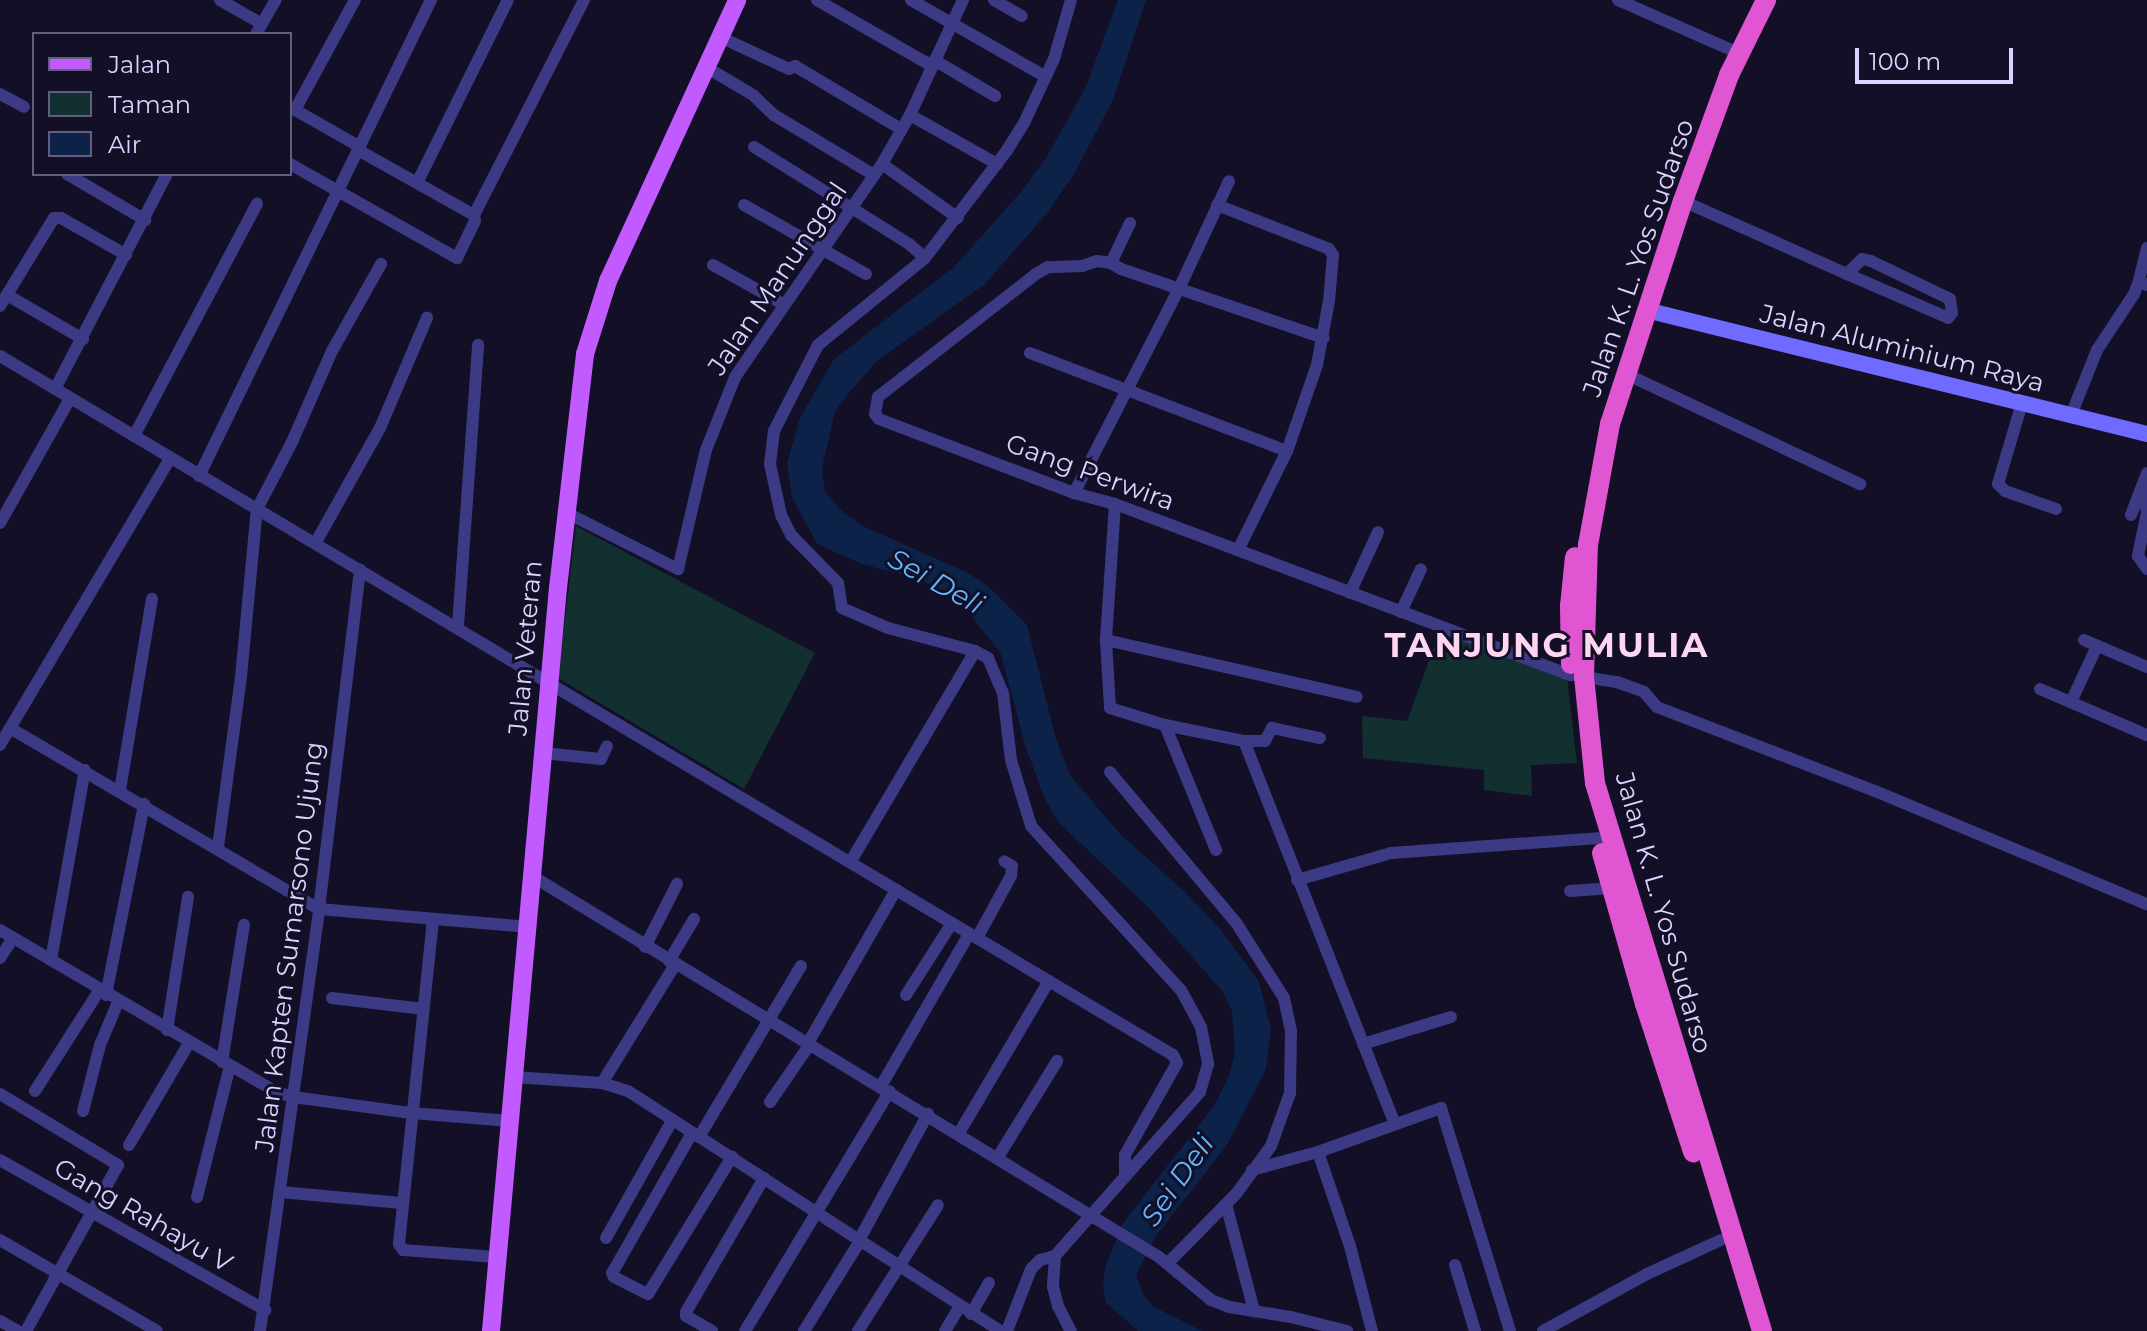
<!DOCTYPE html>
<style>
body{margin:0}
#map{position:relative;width:2147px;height:1331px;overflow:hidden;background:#130f26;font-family:Montserrat,sans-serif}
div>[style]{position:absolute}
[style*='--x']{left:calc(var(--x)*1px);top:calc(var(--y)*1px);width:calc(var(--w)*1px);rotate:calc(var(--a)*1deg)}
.green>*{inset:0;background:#12302f}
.water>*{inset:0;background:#0c2248}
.minor>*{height:12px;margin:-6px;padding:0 6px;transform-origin:6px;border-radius:6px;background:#3d3a85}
.secondary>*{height:16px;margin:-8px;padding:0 8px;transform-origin:8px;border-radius:8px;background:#6f6bff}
.primary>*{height:18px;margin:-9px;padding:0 9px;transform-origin:9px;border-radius:9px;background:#c25bff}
.trunk>*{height:20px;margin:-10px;padding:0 10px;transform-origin:10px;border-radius:10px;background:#e055d1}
span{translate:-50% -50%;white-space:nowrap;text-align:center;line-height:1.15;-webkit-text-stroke:6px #130f26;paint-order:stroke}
.street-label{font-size:26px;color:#d9d4ff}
.water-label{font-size:28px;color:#62b6ff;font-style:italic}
.district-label{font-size:34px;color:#ffd6f0;font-weight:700;letter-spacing:2px}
.legend{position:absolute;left:32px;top:32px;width:260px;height:144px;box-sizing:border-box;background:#130f26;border:2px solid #625e7d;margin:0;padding:10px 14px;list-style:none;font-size:24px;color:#d9d4ff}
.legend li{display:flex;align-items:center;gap:16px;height:40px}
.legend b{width:40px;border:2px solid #625e7d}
.scale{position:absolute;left:1855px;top:48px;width:158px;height:36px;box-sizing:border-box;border:4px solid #d9d4ff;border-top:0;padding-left:10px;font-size:24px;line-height:28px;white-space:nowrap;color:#d9d4ff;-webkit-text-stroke:6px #130f26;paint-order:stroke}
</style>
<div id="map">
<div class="green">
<div style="clip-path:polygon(576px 526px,815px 653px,744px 789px,558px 678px)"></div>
<div style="clip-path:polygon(1440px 631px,1567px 678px,1577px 763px,1531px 765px,1532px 796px,1484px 790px,1484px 770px,1363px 758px,1362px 716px,1407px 721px)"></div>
</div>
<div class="water">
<div style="clip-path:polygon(1118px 0,1146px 0,1113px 100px,1074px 174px,1047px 213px,985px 284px,877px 361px,850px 392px,835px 411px,822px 468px,825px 492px,844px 513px,863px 526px,968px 573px,988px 586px,1027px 625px,1056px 739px,1070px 775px,1121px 835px,1184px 891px,1221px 930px,1259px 982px,1271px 1029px,1266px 1069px,1227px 1145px,1155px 1237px,1136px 1275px,1144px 1296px,1154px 1307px,1202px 1331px,1138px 1331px,1106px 1303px,1103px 1288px,1105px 1267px,1123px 1223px,1214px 1106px,1229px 1076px,1235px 1052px,1232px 1011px,1223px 992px,1149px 908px,1058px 822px,1044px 797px,1025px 745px,1001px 654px,963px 605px,922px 580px,862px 564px,817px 544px,792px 497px,787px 463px,800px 418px,834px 359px,954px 267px,1021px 192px,1046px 158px,1085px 89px)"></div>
</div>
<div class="minor">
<div style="--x:220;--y:0;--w:48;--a:29.7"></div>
<div style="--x:817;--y:0;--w:133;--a:29.9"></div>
<div style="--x:911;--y:0;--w:155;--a:29.7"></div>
<div style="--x:994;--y:0;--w:32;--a:30"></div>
<div style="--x:1071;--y:0;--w:61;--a:106.1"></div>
<div style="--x:1054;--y:59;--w:71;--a:115.1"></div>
<div style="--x:1024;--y:123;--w:31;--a:122"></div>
<div style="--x:1008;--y:149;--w:137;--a:127.3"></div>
<div style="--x:925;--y:258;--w:138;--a:140.9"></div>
<div style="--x:818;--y:345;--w:97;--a:117.1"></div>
<div style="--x:774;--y:431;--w:33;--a:97"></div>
<div style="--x:770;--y:464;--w:52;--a:77.8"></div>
<div style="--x:781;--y:515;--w:22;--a:63"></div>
<div style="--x:791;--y:535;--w:67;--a:45.6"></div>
<div style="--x:838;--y:583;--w:25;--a:81"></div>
<div style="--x:842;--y:608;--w:50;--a:23.5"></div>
<div style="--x:888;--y:628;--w:90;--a:14.8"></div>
<div style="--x:975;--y:651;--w:15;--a:28"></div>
<div style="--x:988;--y:658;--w:38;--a:67"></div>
<div style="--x:1003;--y:693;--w:67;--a:83.2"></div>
<div style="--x:1011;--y:760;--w:69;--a:73.1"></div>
<div style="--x:1031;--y:826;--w:222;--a:47.6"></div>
<div style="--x:1181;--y:990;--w:42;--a:61.6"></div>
<div style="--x:1201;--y:1027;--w:38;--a:79"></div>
<div style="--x:1208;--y:1064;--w:29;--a:106"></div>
<div style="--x:1200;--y:1092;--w:219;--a:131.5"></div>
<div style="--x:1055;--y:1256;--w:31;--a:94"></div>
<div style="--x:1053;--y:1287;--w:20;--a:75"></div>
<div style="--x:1058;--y:1306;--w:28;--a:63"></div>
<div style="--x:1618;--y:0;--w:121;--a:23.8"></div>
<div style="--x:256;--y:34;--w:39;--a:-60"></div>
<div style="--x:720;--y:37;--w:76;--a:24.9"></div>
<div style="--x:789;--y:69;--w:7;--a:-27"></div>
<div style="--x:795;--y:66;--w:123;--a:30.7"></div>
<div style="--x:934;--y:60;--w:71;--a:30.5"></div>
<div style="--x:706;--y:67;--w:55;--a:30.8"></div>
<div style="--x:753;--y:95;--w:29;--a:44"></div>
<div style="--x:774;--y:115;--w:117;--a:31"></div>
<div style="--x:0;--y:94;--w:27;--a:28"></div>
<div style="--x:290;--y:107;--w:81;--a:29.7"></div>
<div style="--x:295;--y:110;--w:125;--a:-61.4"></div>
<div style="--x:910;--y:115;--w:100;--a:29.4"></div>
<div style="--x:754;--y:147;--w:183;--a:32"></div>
<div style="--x:909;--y:244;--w:21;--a:41"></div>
<div style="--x:358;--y:150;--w:133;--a:29.3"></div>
<div style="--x:290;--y:164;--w:192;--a:29.4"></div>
<div style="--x:457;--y:258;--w:41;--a:-64.1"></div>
<div style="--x:475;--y:221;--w:6;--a:-99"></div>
<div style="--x:474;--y:215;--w:242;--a:-62.9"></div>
<div style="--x:882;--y:164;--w:93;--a:35.4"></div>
<div style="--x:67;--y:174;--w:91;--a:30.5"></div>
<div style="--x:417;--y:183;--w:204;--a:-63.6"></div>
<div style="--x:1683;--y:201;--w:180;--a:24"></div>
<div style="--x:1847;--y:274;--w:110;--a:23.5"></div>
<div style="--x:1948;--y:318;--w:6;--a:-51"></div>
<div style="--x:1952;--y:313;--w:14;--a:-98"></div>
<div style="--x:1950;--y:299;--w:88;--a:-154.3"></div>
<div style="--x:1871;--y:261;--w:9;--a:-167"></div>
<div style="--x:1862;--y:259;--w:21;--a:135"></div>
<div style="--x:744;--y:205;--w:140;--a:29.5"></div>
<div style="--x:1217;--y:205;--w:120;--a:21.4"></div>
<div style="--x:1329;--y:249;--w:7;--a:56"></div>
<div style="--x:1333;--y:255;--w:46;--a:95"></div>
<div style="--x:1329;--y:301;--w:65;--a:100.6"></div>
<div style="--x:1317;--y:365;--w:91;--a:109.2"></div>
<div style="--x:1287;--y:451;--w:110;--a:116.3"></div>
<div style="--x:1130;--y:223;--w:44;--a:115.4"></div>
<div style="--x:1111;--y:263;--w:12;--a:31"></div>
<div style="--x:1121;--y:269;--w:214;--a:18.8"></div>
<div style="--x:2147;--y:248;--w:34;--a:104"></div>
<div style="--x:2139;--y:281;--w:9;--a:27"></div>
<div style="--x:1111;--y:263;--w:14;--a:-172"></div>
<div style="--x:1097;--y:261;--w:16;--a:162"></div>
<div style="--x:1082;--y:266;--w:34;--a:178"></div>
<div style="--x:1048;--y:267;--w:14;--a:150"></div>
<div style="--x:1036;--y:274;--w:200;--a:142.1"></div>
<div style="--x:878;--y:397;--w:17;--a:100"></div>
<div style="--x:875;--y:414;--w:6;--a:51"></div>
<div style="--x:879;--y:419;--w:209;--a:20.8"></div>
<div style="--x:1074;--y:493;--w:42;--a:15"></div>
<div style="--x:1115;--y:504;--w:487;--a:20.6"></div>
<div style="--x:713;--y:265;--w:80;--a:29.1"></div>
<div style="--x:7;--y:295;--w:88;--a:30.1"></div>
<div style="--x:0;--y:306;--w:103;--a:-58.5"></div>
<div style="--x:54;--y:218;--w:7;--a:0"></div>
<div style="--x:61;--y:218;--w:75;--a:29.6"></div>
<div style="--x:1030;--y:353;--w:275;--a:20.9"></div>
<div style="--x:0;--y:356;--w:1365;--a:30.79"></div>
<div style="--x:1173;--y:1055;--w:9;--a:63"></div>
<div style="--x:1177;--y:1063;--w:106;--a:119.5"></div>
<div style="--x:1125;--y:1155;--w:21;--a:90"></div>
<div style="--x:1626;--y:374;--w:259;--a:25.2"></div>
<div style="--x:55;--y:389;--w:242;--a:-62.5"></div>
<div style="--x:2022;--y:403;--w:84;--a:106.5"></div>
<div style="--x:1998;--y:484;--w:10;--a:45"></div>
<div style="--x:2005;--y:491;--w:54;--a:19.4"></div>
<div style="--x:2071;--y:415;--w:70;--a:-68.2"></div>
<div style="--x:2097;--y:350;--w:67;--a:-56.5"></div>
<div style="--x:2134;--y:294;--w:14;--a:-69"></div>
<div style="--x:134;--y:436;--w:263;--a:-62.1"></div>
<div style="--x:199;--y:476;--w:530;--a:-64.02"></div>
<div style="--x:2141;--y:489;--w:24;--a:75"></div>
<div style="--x:2147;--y:512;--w:45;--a:101.6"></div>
<div style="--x:2138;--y:556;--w:16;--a:55"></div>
<div style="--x:1074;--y:493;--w:227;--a:-62.8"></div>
<div style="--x:1178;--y:291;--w:121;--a:-65.1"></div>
<div style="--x:1115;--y:504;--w:136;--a:93.8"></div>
<div style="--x:1106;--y:640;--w:68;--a:86.6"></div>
<div style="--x:1110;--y:708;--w:58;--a:17.2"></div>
<div style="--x:1165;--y:725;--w:81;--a:11.4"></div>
<div style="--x:1244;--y:741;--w:21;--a:0"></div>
<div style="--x:1265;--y:741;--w:15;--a:-62"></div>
<div style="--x:1272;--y:728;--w:49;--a:11.8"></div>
<div style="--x:565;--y:512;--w:127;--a:26.8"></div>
<div style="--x:678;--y:569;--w:122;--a:-76.8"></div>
<div style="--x:706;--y:450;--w:79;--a:-68.3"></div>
<div style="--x:735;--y:377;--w:259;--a:-55.4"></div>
<div style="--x:882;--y:164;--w:56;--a:-60.3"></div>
<div style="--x:910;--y:115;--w:127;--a:-65.3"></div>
<div style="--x:2131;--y:515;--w:45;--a:-69.1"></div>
<div style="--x:0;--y:523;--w:142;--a:-60.6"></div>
<div style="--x:316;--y:542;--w:131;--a:-60.7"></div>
<div style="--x:380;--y:428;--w:120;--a:-66.9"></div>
<div style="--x:1350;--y:593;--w:67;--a:-65.3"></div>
<div style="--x:1401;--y:612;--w:47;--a:-65.1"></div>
<div style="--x:458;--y:626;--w:282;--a:-85.9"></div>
<div style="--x:1106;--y:640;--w:257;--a:12.8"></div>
<div style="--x:2084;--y:640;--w:69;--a:23.2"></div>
<div style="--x:1584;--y:677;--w:33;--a:9"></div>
<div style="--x:1617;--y:682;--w:29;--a:20"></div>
<div style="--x:1644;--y:692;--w:20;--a:49"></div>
<div style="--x:1657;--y:707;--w:234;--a:21.1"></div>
<div style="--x:1875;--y:791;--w:295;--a:22.6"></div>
<div style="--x:2040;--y:689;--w:116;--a:23.3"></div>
<div style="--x:2071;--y:702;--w:62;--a:-65.1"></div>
<div style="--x:1165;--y:725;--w:135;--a:67.8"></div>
<div style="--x:10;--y:728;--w:358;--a:30.4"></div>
<div style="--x:319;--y:909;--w:209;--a:4.9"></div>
<div style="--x:1244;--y:741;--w:409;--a:68.5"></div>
<div style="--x:0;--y:745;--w:333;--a:-59.3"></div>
<div style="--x:543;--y:753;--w:58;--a:5.9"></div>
<div style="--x:601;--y:759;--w:14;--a:-65"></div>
<div style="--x:1110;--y:772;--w:198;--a:50.1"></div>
<div style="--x:1237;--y:924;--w:88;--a:57.6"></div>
<div style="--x:1284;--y:998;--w:33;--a:78"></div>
<div style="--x:1291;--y:1030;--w:63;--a:90.9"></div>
<div style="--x:1290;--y:1093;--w:56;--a:109.7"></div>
<div style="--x:1271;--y:1146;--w:59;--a:126.1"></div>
<div style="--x:1236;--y:1194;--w:97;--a:134.6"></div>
<div style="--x:120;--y:790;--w:194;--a:-80.5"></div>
<div style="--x:218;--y:847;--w:172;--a:-82.3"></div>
<div style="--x:241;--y:677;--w:169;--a:-84.6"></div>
<div style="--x:257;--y:509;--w:76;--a:-62.4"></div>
<div style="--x:292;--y:442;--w:99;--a:-66.3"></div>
<div style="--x:332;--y:351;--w:100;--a:-60.6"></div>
<div style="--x:851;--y:861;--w:244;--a:-59.4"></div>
<div style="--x:532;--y:876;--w:734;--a:31.29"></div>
<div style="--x:1159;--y:1257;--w:67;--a:39.6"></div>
<div style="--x:1211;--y:1300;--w:19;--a:21"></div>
<div style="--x:1229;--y:1307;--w:63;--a:9.2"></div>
<div style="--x:1291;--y:1317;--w:58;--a:14"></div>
<div style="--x:1297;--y:880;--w:98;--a:-16"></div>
<div style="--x:1391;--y:853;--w:208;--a:-4.1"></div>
<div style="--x:1570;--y:891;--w:43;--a:-4"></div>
<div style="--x:433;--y:920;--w:326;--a:96"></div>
<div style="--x:399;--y:1244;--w:7;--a:56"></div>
<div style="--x:403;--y:1250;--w:94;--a:4.3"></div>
<div style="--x:0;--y:930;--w:318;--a:30.4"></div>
<div style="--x:274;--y:1091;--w:20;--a:18"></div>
<div style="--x:293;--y:1097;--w:120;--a:7.7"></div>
<div style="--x:412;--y:1113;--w:98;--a:4.7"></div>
<div style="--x:977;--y:938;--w:71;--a:-61.3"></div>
<div style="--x:1011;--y:876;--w:10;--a:-84"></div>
<div style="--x:1012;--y:866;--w:9;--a:-148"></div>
<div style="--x:645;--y:947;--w:71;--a:-63.1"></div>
<div style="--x:0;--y:958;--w:24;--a:-57"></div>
<div style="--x:51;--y:960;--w:193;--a:-79.9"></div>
<div style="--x:669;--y:961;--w:49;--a:-59.2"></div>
<div style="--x:106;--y:995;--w:195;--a:-78.7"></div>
<div style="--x:906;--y:995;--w:85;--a:-57.4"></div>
<div style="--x:332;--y:998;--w:92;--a:6.9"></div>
<div style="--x:167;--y:1030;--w:135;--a:-81"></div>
<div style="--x:808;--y:1043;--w:177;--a:-60.1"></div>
<div style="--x:1363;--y:1044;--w:92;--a:-17.1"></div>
<div style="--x:222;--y:1062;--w:139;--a:-80.9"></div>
<div style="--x:514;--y:1077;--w:88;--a:3.9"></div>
<div style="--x:602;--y:1083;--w:27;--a:17"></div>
<div style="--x:628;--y:1091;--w:443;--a:32.8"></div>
<div style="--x:602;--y:1083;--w:139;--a:-58.3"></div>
<div style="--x:881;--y:1086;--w:176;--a:-59.9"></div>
<div style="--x:35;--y:1091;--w:119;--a:-57.4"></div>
<div style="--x:0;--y:1094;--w:138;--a:31"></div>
<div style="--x:118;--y:1165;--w:190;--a:119"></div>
<div style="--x:770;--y:1102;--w:70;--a:-55.4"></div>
<div style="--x:83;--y:1111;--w:68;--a:-75.6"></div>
<div style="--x:100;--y:1045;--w:47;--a:-67.3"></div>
<div style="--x:692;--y:1133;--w:161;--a:119.7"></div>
<div style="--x:612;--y:1273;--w:4;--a:63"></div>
<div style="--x:614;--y:1277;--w:38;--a:27"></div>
<div style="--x:648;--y:1294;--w:161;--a:-58.5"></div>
<div style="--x:959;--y:1133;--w:177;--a:-59.4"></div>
<div style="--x:699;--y:1137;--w:199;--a:-59.2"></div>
<div style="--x:129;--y:1145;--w:118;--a:-59.5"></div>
<div style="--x:1318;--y:1152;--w:99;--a:71.2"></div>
<div style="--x:1350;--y:1246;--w:88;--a:75.5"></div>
<div style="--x:998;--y:1157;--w:113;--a:-58.4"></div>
<div style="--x:0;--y:1160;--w:305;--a:29.5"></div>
<div style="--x:1252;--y:1170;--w:68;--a:-15.3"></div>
<div style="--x:1318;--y:1152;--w:131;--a:-19.7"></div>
<div style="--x:1441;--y:1108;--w:233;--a:72.8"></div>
<div style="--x:280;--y:1192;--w:122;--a:5.2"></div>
<div style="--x:197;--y:1197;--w:135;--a:-75.9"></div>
<div style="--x:1226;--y:1204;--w:111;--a:75.3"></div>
<div style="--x:606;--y:1238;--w:134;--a:-60.6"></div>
<div style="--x:0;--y:1240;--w:181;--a:30.1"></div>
<div style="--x:859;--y:1240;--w:144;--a:-61.3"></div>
<div style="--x:1455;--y:1265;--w:69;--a:73.1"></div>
<div style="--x:971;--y:1314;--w:36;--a:-60"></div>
<div style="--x:0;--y:1321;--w:21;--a:29"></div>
<div style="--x:260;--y:1331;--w:426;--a:-82"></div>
<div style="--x:319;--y:909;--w:342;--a:-83.1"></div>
<div style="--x:712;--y:1331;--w:30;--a:-150"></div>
<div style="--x:686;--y:1316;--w:4;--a:-90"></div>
<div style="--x:686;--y:1312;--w:155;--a:-59.8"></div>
<div style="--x:745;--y:1331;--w:280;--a:-58.9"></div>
<div style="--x:804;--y:1331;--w:106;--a:-58.1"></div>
<div style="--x:858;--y:1331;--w:149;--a:-57.6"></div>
<div style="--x:945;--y:1331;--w:29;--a:-59"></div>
<div style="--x:1007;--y:1331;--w:66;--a:-68.8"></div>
<div style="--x:1031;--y:1269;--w:13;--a:-45"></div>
<div style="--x:1040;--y:1260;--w:16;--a:-15"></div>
<div style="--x:1543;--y:1331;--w:119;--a:-28.7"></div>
<div style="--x:1647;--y:1274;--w:81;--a:-24.7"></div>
</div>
<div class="secondary">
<div style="--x:1646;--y:310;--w:516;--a:13.9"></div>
</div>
<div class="primary">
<div style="--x:491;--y:1331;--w:746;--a:-84.85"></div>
<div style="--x:558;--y:588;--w:236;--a:-83.4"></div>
<div style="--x:585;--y:354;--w:77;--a:-72.5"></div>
<div style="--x:608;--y:281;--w:309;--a:-65.3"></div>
</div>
<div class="trunk">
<div style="--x:1571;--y:664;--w:58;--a:-91"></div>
<div style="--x:1570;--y:606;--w:49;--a:-84.2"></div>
<div style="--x:1602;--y:853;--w:157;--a:74.1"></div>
<div style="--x:1645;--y:1004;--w:156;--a:72"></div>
<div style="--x:1762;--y:1331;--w:573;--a:-106.95"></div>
<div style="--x:1595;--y:783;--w:107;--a:-95.9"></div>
<div style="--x:1584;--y:677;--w:132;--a:-88.3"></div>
<div style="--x:1588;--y:545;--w:123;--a:-79.7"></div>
<div style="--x:1610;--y:424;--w:235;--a:-71.9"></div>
<div style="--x:1683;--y:201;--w:134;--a:-69.9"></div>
<div style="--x:1729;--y:75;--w:84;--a:-63.7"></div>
</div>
<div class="street-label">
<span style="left:1639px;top:258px;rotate:-71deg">Jalan K. L. Yos Sudarso</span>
<span style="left:778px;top:279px;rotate:-56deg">Jalan Manunggal</span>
<span style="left:1902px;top:349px;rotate:14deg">Jalan Aluminium Raya</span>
<span style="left:1090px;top:473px;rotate:20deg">Gang Perwira</span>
<span style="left:526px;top:648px;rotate:-85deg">Jalan Veteran</span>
<span style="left:1663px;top:913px;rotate:74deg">Jalan K. L. Yos Sudarso</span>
<span style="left:290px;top:947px;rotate:-83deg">Jalan Kapten Sumarsono Ujung</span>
<span style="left:143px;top:1216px;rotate:30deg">Gang Rahayu V</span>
</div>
<div class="water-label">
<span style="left:936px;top:581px;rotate:29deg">Sei Deli</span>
<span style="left:1177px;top:1180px;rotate:-55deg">Sei Deli</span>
</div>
<div class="district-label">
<span style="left:1547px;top:646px">TANJUNG MULIA</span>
</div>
<ul class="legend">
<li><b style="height:10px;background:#c25bff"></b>Jalan</li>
<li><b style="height:22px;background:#12302f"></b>Taman</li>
<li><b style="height:22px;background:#0c2248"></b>Air</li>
</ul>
<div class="scale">100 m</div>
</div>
